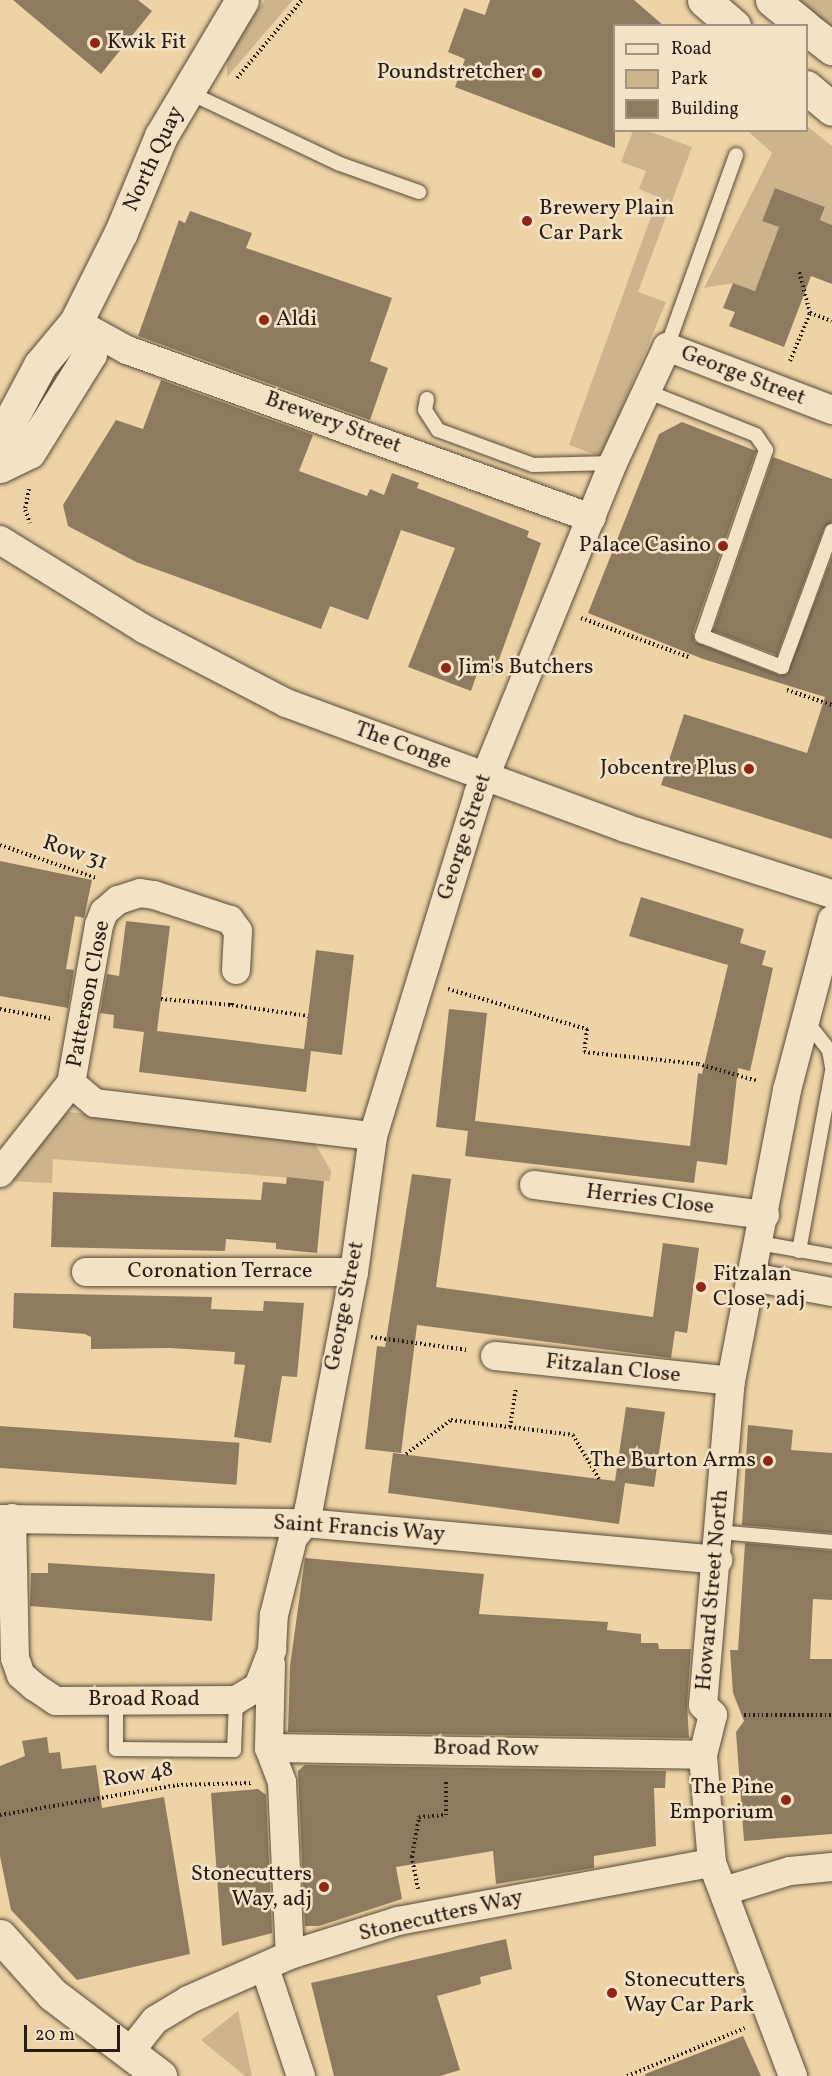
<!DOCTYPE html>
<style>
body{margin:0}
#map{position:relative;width:832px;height:2076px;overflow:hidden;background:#edd3a6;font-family:Vollkorn,serif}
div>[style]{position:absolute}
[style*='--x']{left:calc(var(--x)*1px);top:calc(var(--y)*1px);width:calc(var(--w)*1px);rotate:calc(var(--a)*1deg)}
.green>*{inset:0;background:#ccb48d}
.building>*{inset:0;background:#8e7b5f;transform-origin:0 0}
.path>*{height:4px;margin-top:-2px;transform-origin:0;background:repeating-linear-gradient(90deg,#281c13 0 1.5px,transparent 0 4.5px)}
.roads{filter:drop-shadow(0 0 2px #594a38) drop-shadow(0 0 2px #594a38)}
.lane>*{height:14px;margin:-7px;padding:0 7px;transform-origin:7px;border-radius:7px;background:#f3e2c5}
.street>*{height:28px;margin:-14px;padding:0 14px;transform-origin:14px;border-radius:14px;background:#f3e2c5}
.secondary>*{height:33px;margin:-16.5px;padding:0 16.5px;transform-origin:16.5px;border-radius:16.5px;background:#f3e2c5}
.dots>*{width:16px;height:16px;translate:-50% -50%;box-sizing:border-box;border:3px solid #f3e2c5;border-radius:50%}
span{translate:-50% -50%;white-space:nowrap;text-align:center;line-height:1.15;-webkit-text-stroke:5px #f3e2c5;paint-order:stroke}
.poi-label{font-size:22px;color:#281c13}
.left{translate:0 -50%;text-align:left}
.right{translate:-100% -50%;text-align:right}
.street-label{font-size:22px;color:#281c13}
.legend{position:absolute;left:613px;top:24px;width:195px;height:108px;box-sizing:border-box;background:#f3e2c5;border:2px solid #a2937e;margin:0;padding:8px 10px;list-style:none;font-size:18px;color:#281c13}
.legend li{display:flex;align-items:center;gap:12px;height:30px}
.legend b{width:30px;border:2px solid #a2937e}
.scale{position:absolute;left:24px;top:2025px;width:96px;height:27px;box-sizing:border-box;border:3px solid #281c13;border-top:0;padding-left:8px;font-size:18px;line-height:21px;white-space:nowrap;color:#281c13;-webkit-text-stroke:4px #f3e2c5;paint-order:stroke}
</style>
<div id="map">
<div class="green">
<div style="clip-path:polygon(265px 0,293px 0,227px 77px,227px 59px,235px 42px)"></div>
<div style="clip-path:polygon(792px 0,832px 0,832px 34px)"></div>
<div style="clip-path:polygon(807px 126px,832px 146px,832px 225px,820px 220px,825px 207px,775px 188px,762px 221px,779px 227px,755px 291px,733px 283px,704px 288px,772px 153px,748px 131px,806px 130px)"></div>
<div style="clip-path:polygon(633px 131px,648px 131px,692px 147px,638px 292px,666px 302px,603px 453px,597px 455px,569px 445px,658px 197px,639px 189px,646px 171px,621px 162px)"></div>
<div style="clip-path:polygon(69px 1112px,313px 1140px,331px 1171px,330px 1181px,53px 1159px,52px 1183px,7px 1181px,59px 1115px)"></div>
<div style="clip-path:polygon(238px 2011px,252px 2076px,245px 2076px,201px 2040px)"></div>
</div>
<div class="building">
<div style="clip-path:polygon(13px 0,138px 0,152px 11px,101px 74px)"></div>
<div style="clip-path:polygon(490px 0,634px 0,664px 26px,615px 26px,615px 148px,455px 87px,465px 59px,448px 52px,464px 8px,485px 15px)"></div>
<div style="clip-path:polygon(775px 188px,825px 207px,820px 220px,832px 225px,832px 284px,811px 276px,784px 347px,729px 326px,735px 312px,723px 308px,733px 283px,755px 291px,779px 227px,762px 221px)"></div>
<div style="clip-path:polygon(190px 211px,252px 233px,246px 248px,392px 298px,370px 361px,388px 368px,370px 420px,138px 336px,179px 220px,185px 223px)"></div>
<div style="clip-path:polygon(161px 380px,313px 435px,299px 471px,367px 496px,370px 489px,384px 495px,392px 473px,419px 483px,417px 488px,529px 531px,527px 537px,541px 543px,493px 676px,478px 671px,471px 691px,408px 667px,455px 548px,401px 530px,368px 620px,330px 606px,321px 629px,136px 562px,68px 526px,63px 505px,116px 420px,143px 429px)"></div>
<div style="clip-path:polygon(682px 422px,756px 451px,693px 633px,695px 642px,779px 675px,787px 674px,832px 557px,832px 839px,661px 785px,684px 714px,807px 753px,825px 697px,703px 659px,588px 613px,659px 434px)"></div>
<div style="clip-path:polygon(773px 457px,832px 479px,832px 522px,824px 528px,777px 655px,713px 631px)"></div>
<div style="clip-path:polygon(0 861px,92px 880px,84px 918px,75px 916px,66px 969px,74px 970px,68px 1008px,0 996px)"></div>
<div style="clip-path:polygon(641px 897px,744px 929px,740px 943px,766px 951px,762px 965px,773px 968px,750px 1071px,738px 1068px,727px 1165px,697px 1161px,694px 1183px,465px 1156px,468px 1131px,436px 1127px,449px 1009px,487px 1013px,475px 1121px,690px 1146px,698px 1073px,702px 1074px,728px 965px,629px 936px)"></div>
<div style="clip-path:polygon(126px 921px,170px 926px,157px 1031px,304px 1049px,316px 950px,354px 955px,342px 1055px,311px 1051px,306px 1092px,139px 1072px,144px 1032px,113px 1028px,114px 1015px,100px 1013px,107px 974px,119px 976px)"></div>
<div style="clip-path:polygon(412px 1174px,451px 1179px,436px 1287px,653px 1317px,663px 1243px,699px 1248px,687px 1333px,675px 1331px,671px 1358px,417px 1325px,401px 1453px,365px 1449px,377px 1346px,385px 1347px)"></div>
<div style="clip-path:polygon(287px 1177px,324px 1181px,317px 1253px,276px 1249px,276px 1243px,226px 1239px,225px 1251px,51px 1247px,53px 1192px,261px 1200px,263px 1182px,286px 1184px)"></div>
<div style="clip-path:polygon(14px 1293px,212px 1297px,211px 1309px,263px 1311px,264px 1301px,304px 1303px,297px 1377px,282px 1376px,271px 1443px,234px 1437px,245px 1365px,234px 1364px,235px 1352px,169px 1348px,91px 1349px,91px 1337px,85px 1334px,13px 1328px)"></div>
<div style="clip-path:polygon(626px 1407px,665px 1412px,654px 1487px,625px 1483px,619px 1524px,388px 1493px,393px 1453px,615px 1481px)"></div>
<div style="clip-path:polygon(748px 1425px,793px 1430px,791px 1450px,832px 1453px,832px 1533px,742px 1525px)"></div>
<div style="left:0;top:1426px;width:240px;height:42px;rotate:4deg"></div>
<div style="clip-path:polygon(745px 1543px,832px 1551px,832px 1600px,813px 1599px,810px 1659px,832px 1659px,832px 1834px,744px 1841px,736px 1732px,744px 1721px,733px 1693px,730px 1650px,738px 1650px)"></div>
<div style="clip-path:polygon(305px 1558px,484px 1574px,479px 1614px,608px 1622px,607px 1630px,641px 1634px,641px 1643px,658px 1643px,659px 1649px,691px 1649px,687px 1704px,689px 1738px,288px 1732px,290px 1666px)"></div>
<div style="clip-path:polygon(48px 1563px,215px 1574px,212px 1621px,30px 1606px,31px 1573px,48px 1573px)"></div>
<div style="clip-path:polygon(47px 1737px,49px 1753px,60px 1752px,62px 1769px,96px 1765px,102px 1808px,164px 1797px,190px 1954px,77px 1980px,11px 1910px,0 1856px,0 1766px,25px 1756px,22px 1741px)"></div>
<div style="clip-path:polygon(305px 1765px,666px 1771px,665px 1788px,654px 1788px,656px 1846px,594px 1856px,594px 1868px,496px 1884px,493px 1851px,396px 1867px,402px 1899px,319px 1926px,305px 1926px,298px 1771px)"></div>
<div style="clip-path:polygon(258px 1789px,266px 1795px,272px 1933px,222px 1946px,211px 1793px)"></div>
<div style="clip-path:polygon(506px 1939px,512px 1969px,480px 1977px,481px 1984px,437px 1996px,460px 2070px,440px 2076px,334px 2076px,311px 1983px)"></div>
<div style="clip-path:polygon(743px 2036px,761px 2076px,645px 2076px,645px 2074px)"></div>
</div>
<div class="path">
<div style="--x:237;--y:78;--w:102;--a:-50.2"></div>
<div style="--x:810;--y:313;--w:23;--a:20"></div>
<div style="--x:790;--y:361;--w:52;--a:-67.4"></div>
<div style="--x:810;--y:313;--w:43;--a:-104.7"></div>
<div style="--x:29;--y:489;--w:21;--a:101"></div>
<div style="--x:25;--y:510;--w:14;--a:69"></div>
<div style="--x:581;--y:618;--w:115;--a:19.9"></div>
<div style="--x:787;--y:690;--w:47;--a:18.4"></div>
<div style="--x:0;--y:845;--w:102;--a:19"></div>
<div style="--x:448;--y:989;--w:145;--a:16.1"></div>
<div style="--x:587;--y:1029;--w:23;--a:97"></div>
<div style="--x:584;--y:1052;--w:115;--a:6"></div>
<div style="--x:698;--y:1064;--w:62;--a:15.8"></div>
<div style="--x:161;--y:999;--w:71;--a:4.8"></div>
<div style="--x:232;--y:1005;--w:5;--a:-90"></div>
<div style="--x:232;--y:1005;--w:77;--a:8.2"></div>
<div style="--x:0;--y:1009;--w:54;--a:10.7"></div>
<div style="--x:371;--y:1337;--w:98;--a:7.6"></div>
<div style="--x:510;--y:1427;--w:64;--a:7.2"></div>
<div style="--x:573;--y:1435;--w:51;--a:59.4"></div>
<div style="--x:406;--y:1454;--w:56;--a:-37.1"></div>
<div style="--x:451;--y:1420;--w:59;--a:6.8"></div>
<div style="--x:510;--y:1427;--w:40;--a:-81.5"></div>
<div style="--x:744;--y:1715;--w:88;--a:0"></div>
<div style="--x:0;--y:1815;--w:180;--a:-9.6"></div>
<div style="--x:177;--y:1785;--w:75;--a:-1.5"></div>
<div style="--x:418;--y:1889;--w:33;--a:-101"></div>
<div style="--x:412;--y:1857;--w:41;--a:-80.1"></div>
<div style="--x:419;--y:1817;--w:27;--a:-4"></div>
<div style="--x:446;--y:1815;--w:33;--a:-90"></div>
<div style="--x:627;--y:2076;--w:127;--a:-22.1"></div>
</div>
<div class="roads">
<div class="lane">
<div style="--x:186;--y:91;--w:170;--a:25.4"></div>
<div style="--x:340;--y:164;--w:84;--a:19.5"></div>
<div style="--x:667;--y:347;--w:204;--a:-70.2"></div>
<div style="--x:646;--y:391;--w:118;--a:21.8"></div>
<div style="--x:756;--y:435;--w:18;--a:56"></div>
<div style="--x:766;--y:450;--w:197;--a:109"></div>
<div style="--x:702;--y:636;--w:86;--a:21.2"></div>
<div style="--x:782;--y:667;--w:145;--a:-69.8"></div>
<div style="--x:427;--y:399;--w:11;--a:100"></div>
<div style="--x:425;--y:410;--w:24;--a:57"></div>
<div style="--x:438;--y:430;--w:101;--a:20.2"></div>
<div style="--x:533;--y:465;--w:80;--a:-1.4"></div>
<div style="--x:807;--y:1022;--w:36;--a:52"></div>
<div style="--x:829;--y:1050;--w:17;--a:80"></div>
<div style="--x:759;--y:1243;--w:74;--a:10.1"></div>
<div style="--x:799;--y:1251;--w:182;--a:-79.6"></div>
<div style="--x:718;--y:1532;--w:114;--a:5"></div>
<div style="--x:116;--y:1700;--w:49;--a:90"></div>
<div style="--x:116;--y:1749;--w:118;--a:0.5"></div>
<div style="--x:234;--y:1750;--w:50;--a:-87.7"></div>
</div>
<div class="street">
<div style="--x:76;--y:322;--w:58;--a:28.8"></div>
<div style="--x:127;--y:350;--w:494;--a:19.9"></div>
<div style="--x:0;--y:540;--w:169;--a:31.7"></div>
<div style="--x:144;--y:629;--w:160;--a:27.5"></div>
<div style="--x:286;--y:703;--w:361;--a:20.2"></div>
<div style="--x:625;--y:828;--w:217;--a:17.7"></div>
<div style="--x:236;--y:970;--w:39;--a:-87"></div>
<div style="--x:238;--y:931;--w:14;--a:-126"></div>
<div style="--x:230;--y:920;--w:80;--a:-161.8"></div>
<div style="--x:154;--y:895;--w:14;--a:-172"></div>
<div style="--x:140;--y:893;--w:23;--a:162"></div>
<div style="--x:118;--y:900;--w:18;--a:139"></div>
<div style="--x:104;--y:912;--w:14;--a:111"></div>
<div style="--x:99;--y:925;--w:160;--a:100"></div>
<div style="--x:71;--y:1083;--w:31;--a:40"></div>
<div style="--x:95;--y:1103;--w:280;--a:6.8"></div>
<div style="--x:0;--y:1173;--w:115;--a:-51.7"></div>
<div style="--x:534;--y:1185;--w:233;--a:7.4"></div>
<div style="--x:86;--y:1272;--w:268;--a:0"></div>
<div style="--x:752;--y:1277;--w:81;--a:10.6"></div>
<div style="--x:495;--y:1356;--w:237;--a:6"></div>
<div style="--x:12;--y:1518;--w:140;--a:88.8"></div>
<div style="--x:15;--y:1658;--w:18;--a:71"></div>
<div style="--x:21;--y:1675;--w:18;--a:41"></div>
<div style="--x:35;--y:1687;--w:25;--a:34"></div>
<div style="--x:56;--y:1701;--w:180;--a:-0.3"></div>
<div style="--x:236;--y:1700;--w:26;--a:-31"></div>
<div style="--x:258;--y:1687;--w:40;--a:-69"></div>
<div style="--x:272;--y:1650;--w:35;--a:-87"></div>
<div style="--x:274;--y:1615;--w:79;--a:-76.1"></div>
<div style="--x:293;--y:1538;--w:19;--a:-51"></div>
<div style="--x:305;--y:1523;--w:16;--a:-75"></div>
<div style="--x:309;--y:1508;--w:240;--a:-79.2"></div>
<div style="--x:354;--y:1272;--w:137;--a:-82"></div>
<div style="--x:373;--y:1136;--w:358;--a:-72.9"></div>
<div style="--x:478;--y:794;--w:357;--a:-67.8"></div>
<div style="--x:613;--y:463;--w:128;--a:-65"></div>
<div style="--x:667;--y:347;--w:177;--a:20.9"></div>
<div style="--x:0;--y:1519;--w:305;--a:0.8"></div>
<div style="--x:305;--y:1523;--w:415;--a:5.1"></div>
<div style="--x:271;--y:1664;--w:84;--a:91.4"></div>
<div style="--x:269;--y:1748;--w:36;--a:69"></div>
<div style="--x:282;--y:1782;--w:173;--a:87.4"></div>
<div style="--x:269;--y:1748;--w:434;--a:0.9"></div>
<div style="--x:724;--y:1891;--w:69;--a:-16.9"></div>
<div style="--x:790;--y:1871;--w:42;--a:-5.4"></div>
<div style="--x:265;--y:1968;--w:114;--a:71.6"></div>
<div style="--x:128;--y:2054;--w:43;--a:-51.5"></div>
<div style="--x:155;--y:2020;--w:39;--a:-31"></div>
<div style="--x:188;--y:2000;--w:111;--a:-23.8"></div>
<div style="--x:290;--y:1955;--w:113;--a:-17.5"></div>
<div style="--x:398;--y:1921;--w:319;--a:-10.5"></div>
<div style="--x:793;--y:2076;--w:228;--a:-110.8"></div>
<div style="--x:712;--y:1863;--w:108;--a:-94.8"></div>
<div style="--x:703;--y:1755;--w:41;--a:-76"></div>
<div style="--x:713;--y:1715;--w:14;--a:-135"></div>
<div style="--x:703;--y:1705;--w:325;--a:-85.1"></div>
<div style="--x:731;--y:1381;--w:296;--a:-79.1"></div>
<div style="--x:787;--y:1090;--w:176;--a:-75.2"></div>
</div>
<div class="secondary">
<div style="--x:704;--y:0;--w:40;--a:41"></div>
<div style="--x:772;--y:0;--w:41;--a:39.1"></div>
<div style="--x:806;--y:28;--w:33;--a:38"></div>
<div style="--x:806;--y:87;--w:34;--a:40"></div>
<div style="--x:0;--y:440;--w:85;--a:-61.9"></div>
<div style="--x:40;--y:365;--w:56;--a:-50.1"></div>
<div style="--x:76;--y:322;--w:101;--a:-63.4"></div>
<div style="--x:121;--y:232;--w:104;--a:-67.4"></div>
<div style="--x:161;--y:136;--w:158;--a:-59.2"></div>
<div style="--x:0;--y:466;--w:32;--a:-26"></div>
<div style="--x:29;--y:452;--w:115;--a:-58.1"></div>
<div style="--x:90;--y:354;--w:35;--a:-114"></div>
<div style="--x:0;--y:1936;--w:78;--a:48.1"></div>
<div style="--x:52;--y:1994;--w:136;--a:37.2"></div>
</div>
</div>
<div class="dots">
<div style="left:95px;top:43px;background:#8f2418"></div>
<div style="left:537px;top:73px;background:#8f2418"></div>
<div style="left:527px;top:221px;background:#8f2418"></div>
<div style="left:264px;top:320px;background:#8f2418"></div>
<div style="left:723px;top:546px;background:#8f2418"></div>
<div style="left:446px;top:668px;background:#8f2418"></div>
<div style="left:749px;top:769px;background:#8f2418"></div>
<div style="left:701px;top:1287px;background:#8f2418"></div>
<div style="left:768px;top:1461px;background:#8f2418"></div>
<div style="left:786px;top:1800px;background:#8f2418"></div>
<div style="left:324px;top:1887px;background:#8f2418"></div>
<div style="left:612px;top:1993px;background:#8f2418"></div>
</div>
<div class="poi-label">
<span class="left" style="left:107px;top:43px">Kwik Fit</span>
<span class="right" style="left:525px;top:73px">Poundstretcher</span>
<span class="left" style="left:539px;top:221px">Brewery Plain<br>Car Park</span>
<span class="left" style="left:276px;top:320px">Aldi</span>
<span class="right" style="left:711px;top:546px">Palace Casino</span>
<span class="left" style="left:458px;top:668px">Jim's Butchers</span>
<span class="right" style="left:737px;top:769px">Jobcentre Plus</span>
<span class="left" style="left:713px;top:1287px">Fitzalan<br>Close, adj</span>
<span class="right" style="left:756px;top:1461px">The Burton Arms</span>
<span class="right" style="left:774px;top:1800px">The Pine<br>Emporium</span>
<span class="right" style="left:312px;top:1887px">Stonecutters<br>Way, adj</span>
<span class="left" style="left:624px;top:1993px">Stonecutters<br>Way Car Park</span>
</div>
<div class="street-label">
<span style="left:154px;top:159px;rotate:-65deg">North Quay</span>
<span style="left:743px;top:376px;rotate:21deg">George Street</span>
<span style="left:333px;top:423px;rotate:20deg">Brewery Street</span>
<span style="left:403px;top:746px;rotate:20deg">The Conge</span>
<span style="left:465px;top:837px;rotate:-72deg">George Street</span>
<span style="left:75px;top:853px;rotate:19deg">Row 31</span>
<span style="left:89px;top:994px;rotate:-79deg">Patterson Close</span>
<span style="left:650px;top:1200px;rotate:7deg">Herries Close</span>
<span style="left:220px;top:1272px">Coronation Terrace</span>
<span style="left:345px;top:1306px;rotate:-79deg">George Street</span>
<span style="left:613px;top:1369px;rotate:6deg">Fitzalan Close</span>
<span style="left:359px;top:1529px;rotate:4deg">Saint Francis Way</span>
<span style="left:713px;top:1590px;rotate:-85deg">Howard Street North</span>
<span style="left:144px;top:1700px">Broad Road</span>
<span style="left:486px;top:1749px;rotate:1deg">Broad Row</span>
<span style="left:138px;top:1775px;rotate:-9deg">Row 48</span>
<span style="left:441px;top:1916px;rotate:-13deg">Stonecutters Way</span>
</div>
<ul class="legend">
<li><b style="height:8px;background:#f3e2c5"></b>Road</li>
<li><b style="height:16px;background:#ccb48d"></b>Park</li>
<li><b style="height:16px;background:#8e7b5f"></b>Building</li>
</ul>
<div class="scale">20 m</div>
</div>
